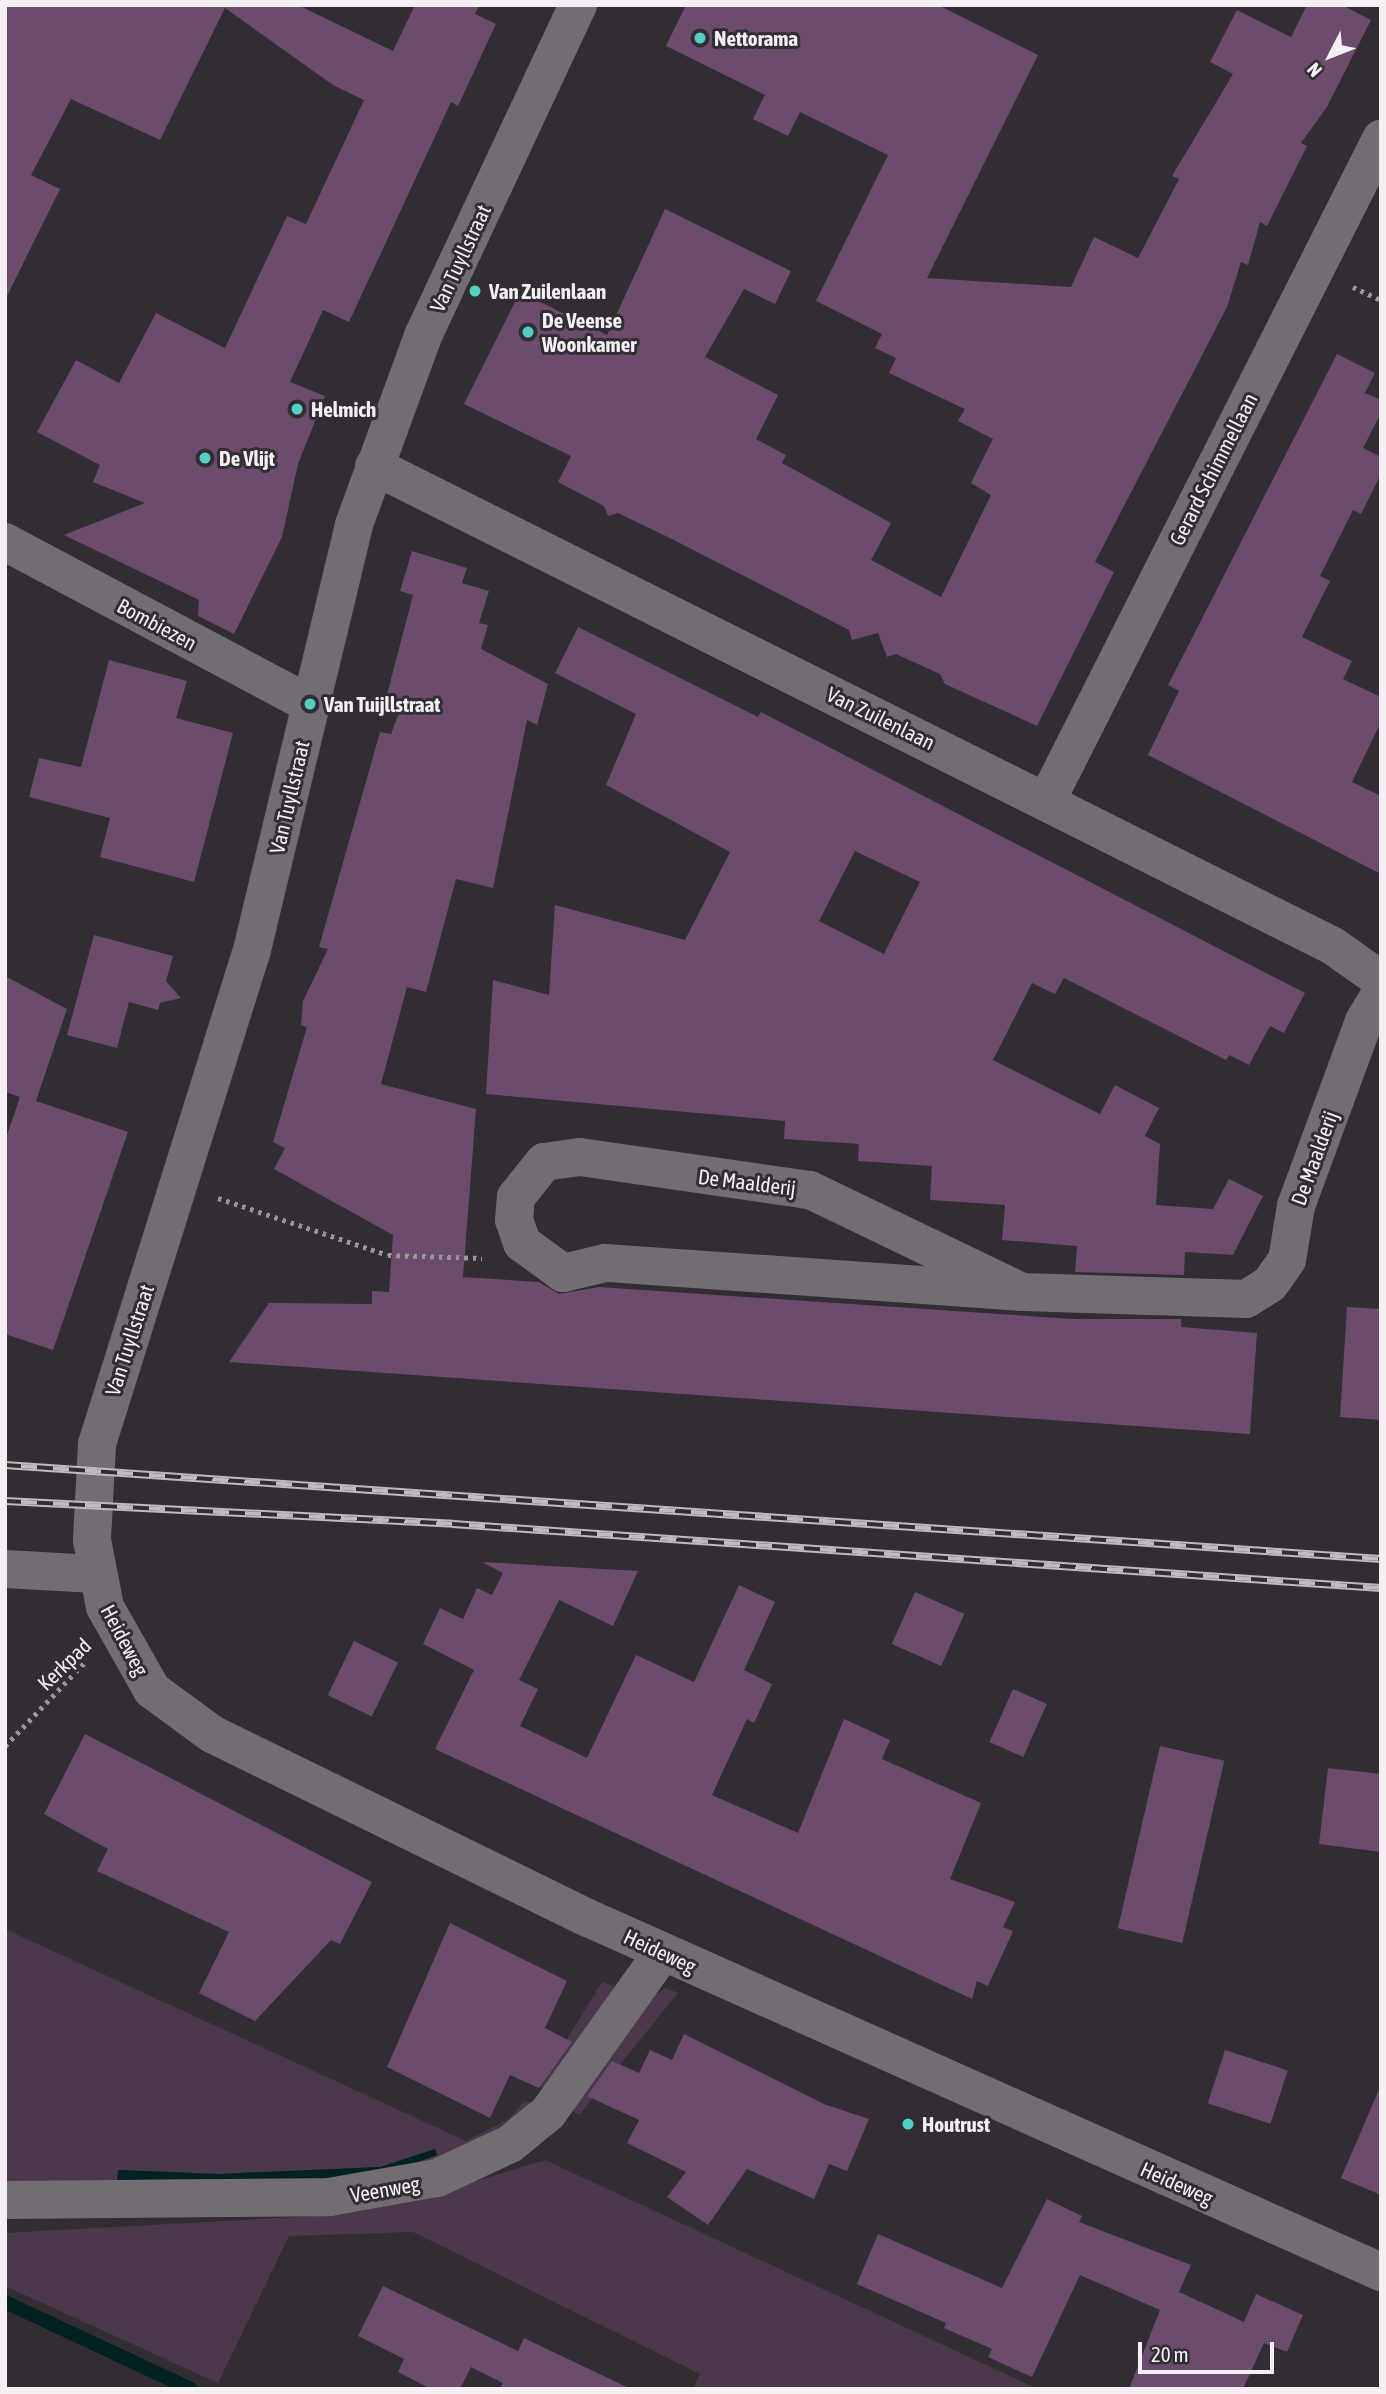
<!DOCTYPE html>
<style>
body{margin:0}
#map{position:relative;width:1386px;height:2394px;overflow:hidden;background:#312d32;font-family:"Asap Condensed",sans-serif}
div>[style]{position:absolute}
[style*='--x']{left:calc(var(--x)*1px);top:calc(var(--y)*1px);width:calc(var(--w)*1px);rotate:calc(var(--a)*1deg)}
.green>*{inset:0;background:#4b394b}
.water>*{inset:0;background:#012220}
.stream>*{height:14px;margin:-7px;padding:0 7px;transform-origin:7px;border-radius:7px;background:#012220}
.building>*{inset:0;background:#6b4c6c;transform-origin:0 0}
.path>*{height:4.5px;margin-top:-2.25px;transform-origin:0;background:repeating-linear-gradient(90deg,#999599 0 3.5px,transparent 0 8.5px)}
.minor>*{height:38px;margin:-19px;padding:0 19px;transform-origin:19px;border-radius:19px;background:#726d72}
.rail>*{height:8px;margin-top:-4px;transform-origin:0;background:repeating-linear-gradient(90deg,#312d32 0 16px,#bfbbbf 0 32px);box-sizing:border-box;border-block:2px solid #bfbbbf}
.dots>*{width:19px;height:19px;translate:-50% -50%;box-sizing:border-box;border:4px solid #312d32;border-radius:50%}
span{translate:-50% -50%;white-space:nowrap;text-align:center;line-height:1.15;-webkit-text-stroke:6px #312d32;paint-order:stroke}
.poi-label{font-size:21px;color:#f3eff3;font-weight:700}
.left{translate:0 -50%;text-align:left}
.street-label{font-size:21px;color:#f3eff3}
.frame{position:absolute;inset:0;border:7px solid #f3eff3;pointer-events:none}
.north{position:absolute;left:1295px;top:21px;width:70px;height:70px;-webkit-text-stroke:5px #312d32;paint-order:stroke;rotate:228deg;font-size:19px;font-weight:700;line-height:28px;text-align:center;color:#f3eff3}
.north::after{content:'';display:block;margin:auto;width:24px;height:32px;background:#f3eff3;clip-path:polygon(50% 0,100% 100%,50% 72%,0 100%)}
.scale{position:absolute;left:1138px;top:2342px;width:136px;height:32px;box-sizing:border-box;border:4px solid #f3eff3;border-top:0;padding-left:9px;font-size:21px;line-height:24px;white-space:nowrap;color:#f3eff3;-webkit-text-stroke:5px #312d32;paint-order:stroke}
</style>
<div id="map">
<div class="green">
<div style="clip-path:polygon(evenodd,5px 1929px,466px 2141px,510px 2118px,525px 2101px,535px 2106px,447px 2160px,362px 2181px,5px 2187px,5px 1929px,435px 2149px,437px 2155px,402px 2168px,343px 2178px,117px 2179px,119px 2170px,218px 2174px,381px 2167px,435px 2149px)"></div>
<div style="clip-path:polygon(602px 1982px,615px 1987px,548px 2091px,538px 2086px)"></div>
<div style="clip-path:polygon(666px 1988px,678px 1993px,579px 2115px,570px 2109px,652px 1997px)"></div>
<div style="clip-path:polygon(545px 2160px,1038px 2389px,693px 2389px,700px 2374px,413px 2232px,289px 2236px,218px 2383px,5px 2286px,5px 2233px,315px 2216px,417px 2199px)"></div>
</div>
<div class="water">
<div style="clip-path:polygon(435px 2149px,437px 2155px,402px 2168px,343px 2178px,117px 2180px,118px 2170px,218px 2174px,380px 2167px)"></div>
</div>
<div class="stream">
<div style="--x:5;--y:2302;--w:205;--a:25.1"></div>
</div>
<div class="building">
<div style="clip-path:polygon(5px 5px,298px 5px,393px 51px,415px 5px,479px 5px,475px 14px,496px 24px,458px 106px,451px 102px,349px 322px,323px 310px,290px 382px,325px 396px,298px 464px,282px 537px,234px 634px,198px 616px,199px 600px,64px 535px,145px 503px,93px 482px,100px 465px,37px 432px,76px 360px,119px 383px,156px 313px,225px 348px,287px 216px,306px 224px,364px 100px,333px 85px,225px 8px,160px 140px,71px 99px,31px 175px,60px 189px,5px 300px)"></div>
<div style="clip-path:polygon(686px 5px,938px 5px,1038px 55px,927px 278px,1071px 287px,1094px 237px,1138px 258px,1179px 179px,1172px 176px,1233px 74px,1210px 62px,1237px 10px,1291px 37px,1307px 5px,1342px 5px,1371px 20px,1327px 107px,1301px 143px,1307px 146px,1267px 226px,1260px 222px,1248px 265px,1241px 262px,1227px 307px,1095px 562px,1114px 572px,1037px 726px,945px 684px,940px 674px,896px 654px,887px 657px,878px 633px,852px 640px,849px 630px,670px 538px,618px 513px,608px 516px,604px 506px,558px 482px,571px 456px,464px 404px,520px 292px,607px 335px,665px 209px,791px 271px,775px 304px,744px 289px,705px 357px,778px 395px,756px 439px,786px 455px,782px 463px,891px 523px,871px 560px,941px 597px,991px 495px,971px 483px,993px 439px,958px 421px,965px 409px,889px 373px,896px 358px,875px 348px,882px 334px,816px 301px,888px 155px,800px 112px,788px 136px,753px 119px,765px 95px,666px 46px)"></div>
<div style="clip-path:polygon(1337px 354px,1375px 373px,1365px 393px,1381px 400px,1381px 413px,1363px 448px,1381px 457px,1381px 474px,1361px 514px,1353px 510px,1320px 576px,1330px 581px,1302px 637px,1352px 661px,1343px 679px,1381px 697px,1381px 722px,1352px 782px,1381px 796px,1381px 874px,1148px 755px,1179px 691px,1168px 685px)"></div>
<div style="clip-path:polygon(412px 551px,467px 568px,462px 583px,489px 591px,479px 623px,488px 625px,481px 649px,548px 684px,537px 725px,527px 720px,493px 888px,456px 879px,426px 992px,407px 987px,381px 1084px,476px 1109px,463px 1277px,539px 1282px,559px 1294px,599px 1287px,1072px 1319px,1181px 1319px,1181px 1327px,1257px 1333px,1250px 1434px,229px 1362px,269px 1303px,372px 1304px,372px 1291px,389px 1292px,393px 1235px,274px 1169px,285px 1148px,273px 1142px,307px 1027px,301px 1025px,303px 1001px,328px 949px,319px 947px,380px 732px,391px 734px,399px 713px,384px 706px,413px 595px,400px 591px)"></div>
<div style="clip-path:polygon(evenodd,578px 627px,758px 717px,761px 712px,790px 727px,1305px 993px,1284px 1033px,1270px 1026px,1249px 1065px,1229px 1055px,1226px 1060px,1064px 978px,1055px 994px,1032px 983px,993px 1060px,1100px 1114px,1115px 1085px,1159px 1108px,1145px 1136px,1160px 1144px,1156px 1205px,1213px 1209px,1229px 1179px,1263px 1196px,1233px 1255px,1185px 1252px,1184px 1275px,1075px 1272px,1077px 1246px,1002px 1240px,1005px 1205px,930px 1200px,932px 1166px,858px 1161px,859px 1144px,784px 1139px,785px 1121px,486px 1094px,493px 980px,549px 995px,555px 905px,685px 940px,730px 852px,606px 785px,636px 714px,555px 673px,578px 627px,855px 851px,920px 882px,884px 954px,819px 921px,855px 851px)"></div>
<div style="clip-path:polygon(109px 660px,187px 681px,176px 718px,233px 733px,194px 882px,100px 857px,110px 818px,29px 797px,39px 758px,81px 767px)"></div>
<div style="clip-path:polygon(94px 935px,173px 956px,166px 981px,181px 998px,160px 1003px,158px 1010px,129px 1002px,117px 1048px,67px 1035px)"></div>
<div style="clip-path:polygon(5px 976px,67px 1009px,36px 1101px,128px 1132px,53px 1350px,5px 1334px,5px 1141px,20px 1097px,5px 1092px)"></div>
<div style="clip-path:polygon(1347px 1307px,1381px 1309px,1381px 1420px,1340px 1417px)"></div>
<div style="clip-path:polygon(482px 1562px,638px 1571px,613px 1626px,559px 1600px,519px 1680px,538px 1689px,520px 1726px,587px 1758px,636px 1655px,694px 1682px,739px 1585px,775px 1602px,744px 1670px,772px 1684px,754px 1723px,747px 1719px,712px 1795px,798px 1833px,844px 1719px,890px 1740px,882px 1759px,981px 1803px,950px 1879px,1015px 1902px,1003px 1927px,1013px 1931px,988px 1986px,977px 1981px,972px 1999px,435px 1749px,474px 1670px,423px 1644px,440px 1608px,463px 1619px,477px 1588px,492px 1595px,503px 1573px)"></div>
<div style="left:915px;top:1592px;width:54px;height:57px;rotate:24deg"></div>
<div style="left:354px;top:1641px;width:49px;height:60px;rotate:26deg"></div>
<div style="left:1013px;top:1689px;width:37px;height:58px;rotate:24deg"></div>
<div style="clip-path:polygon(85px 1734px,372px 1882px,340px 1944px,331px 1940px,255px 2021px,199px 1993px,229px 1932px,97px 1871px,108px 1849px,44px 1814px)"></div>
<div style="left:1160px;top:1746px;width:66px;height:187px;rotate:13deg"></div>
<div style="clip-path:polygon(1328px 1768px,1381px 1774px,1381px 1852px,1319px 1844px)"></div>
<div style="clip-path:polygon(450px 1923px,567px 1981px,545px 2028px,572px 2042px,539px 2088px,510px 2075px,490px 2118px,387px 2067px)"></div>
<div style="clip-path:polygon(684px 2034px,824px 2104px,869px 2119px,847px 2171px,829px 2164px,814px 2199px,747px 2169px,708px 2225px,667px 2197px,686px 2172px,627px 2143px,639px 2120px,587px 2096px,612px 2061px,639px 2073px,650px 2050px,672px 2060px)"></div>
<div style="left:1225px;top:2050px;width:66px;height:56px;rotate:18deg"></div>
<div style="clip-path:polygon(1381px 2085px,1381px 2195px,1341px 2178px)"></div>
<div style="clip-path:polygon(1047px 2199px,1082px 2216px,1079px 2222px,1191px 2265px,1179px 2292px,1244px 2322px,1256px 2294px,1303px 2315px,1287px 2352px,1264px 2343px,1243px 2389px,1129px 2389px,1160px 2310px,1080px 2275px,1032px 2377px,988px 2357px,992px 2349px,944px 2328px,946px 2323px,857px 2284px,878px 2234px,1002px 2288px)"></div>
<div style="clip-path:polygon(383px 2286px,518px 2351px,524px 2338px,631px 2389px,500px 2389px,503px 2383px,471px 2367px,460px 2389px,431px 2389px,398px 2372px,404px 2359px,358px 2336px)"></div>
</div>
<div class="path">
<div style="--x:1353;--y:287;--w:31;--a:25"></div>
<div style="--x:218;--y:1198;--w:179;--a:18.5"></div>
<div style="--x:388;--y:1255;--w:94;--a:1.8"></div>
<div style="--x:5;--y:1746;--w:119;--a:-46.4"></div>
</div>
<div class="minor">
<div style="--x:578;--y:5;--w:365;--a:115.1"></div>
<div style="--x:423;--y:336;--w:201;--a:110.1"></div>
<div style="--x:354;--y:525;--w:440;--a:103.5"></div>
<div style="--x:251;--y:953;--w:515;--a:107.41"></div>
<div style="--x:97;--y:1444;--w:96;--a:93"></div>
<div style="--x:92;--y:1540;--w:68;--a:79"></div>
<div style="--x:105;--y:1607;--w:95;--a:60.5"></div>
<div style="--x:152;--y:1690;--w:74;--a:36.3"></div>
<div style="--x:212;--y:1734;--w:419;--a:26.1"></div>
<div style="--x:588;--y:1918;--w:868;--a:24.06"></div>
<div style="--x:374;--y:466;--w:1072;--a:26.59"></div>
<div style="--x:1333;--y:946;--w:59;--a:35.3"></div>
<div style="--x:5;--y:542;--w:345;--a:28"></div>
<div style="--x:1047;--y:800;--w:741;--a:-63.19"></div>
<div style="--x:1022;--y:1292;--w:418;--a:-176"></div>
<div style="--x:605;--y:1263;--w:43;--a:166.6"></div>
<div style="--x:563;--y:1273;--w:51;--a:-143.8"></div>
<div style="--x:522;--y:1243;--w:24;--a:-109"></div>
<div style="--x:514;--y:1220;--w:23;--a:-85"></div>
<div style="--x:516;--y:1197;--w:45;--a:-51.3"></div>
<div style="--x:544;--y:1162;--w:36;--a:-8"></div>
<div style="--x:580;--y:1157;--w:232;--a:8.2"></div>
<div style="--x:810;--y:1190;--w:235;--a:25.7"></div>
<div style="--x:1022;--y:1292;--w:224;--a:1.8"></div>
<div style="--x:1246;--y:1299;--w:28;--a:-32"></div>
<div style="--x:1270;--y:1284;--w:29;--a:-55"></div>
<div style="--x:1287;--y:1260;--w:55;--a:-80.5"></div>
<div style="--x:1296;--y:1206;--w:197;--a:-69.8"></div>
<div style="--x:1364;--y:1021;--w:33;--a:-59"></div>
<div style="--x:5;--y:1569;--w:90;--a:3.2"></div>
<div style="--x:5;--y:2200;--w:324;--a:-0.5"></div>
<div style="--x:329;--y:2197;--w:110;--a:-10"></div>
<div style="--x:437;--y:2178;--w:81;--a:-25"></div>
<div style="--x:510;--y:2144;--w:49;--a:-39.2"></div>
<div style="--x:548;--y:2113;--w:198;--a:-54.5"></div>
</div>
<div class="rail">
<div style="--x:5;--y:1465;--w:1379;--a:3.91"></div>
<div style="--x:5;--y:1501;--w:449;--a:2.9"></div>
<div style="--x:453;--y:1524;--w:930;--a:3.95"></div>
</div>
<div class="dots">
<div style="left:700px;top:38px;background:#55cec6"></div>
<div style="left:475px;top:291px;background:#55cec6"></div>
<div style="left:528px;top:332px;background:#55cec6"></div>
<div style="left:297px;top:409px;background:#55cec6"></div>
<div style="left:205px;top:458px;background:#55cec6"></div>
<div style="left:310px;top:704px;background:#55cec6"></div>
<div style="left:908px;top:2124px;background:#55cec6"></div>
</div>
<div class="poi-label">
<span class="left" style="left:714px;top:38px">Nettorama</span>
<span class="left" style="left:489px;top:291px">Van Zuilenlaan</span>
<span class="left" style="left:542px;top:332px">De Veense<br>Woonkamer</span>
<span class="left" style="left:311px;top:409px">Helmich</span>
<span class="left" style="left:219px;top:458px">De Vlijt</span>
<span class="left" style="left:324px;top:704px">Van Tuijllstraat</span>
<span class="left" style="left:922px;top:2124px">Houtrust</span>
</div>
<div class="street-label">
<span style="left:460px;top:258px;rotate:-65deg">Van Tuyllstraat</span>
<span style="left:1213px;top:469px;rotate:-63deg">Gerard Schimmellaan</span>
<span style="left:157px;top:624px;rotate:28deg">Bombiezen</span>
<span style="left:881px;top:718px;rotate:26deg">Van Zuilenlaan</span>
<span style="left:289px;top:797px;rotate:-77deg">Van Tuyllstraat</span>
<span style="left:1314px;top:1158px;rotate:-70deg">De Maalderij</span>
<span style="left:747px;top:1182px;rotate:7deg">De Maalderij</span>
<span style="left:129px;top:1340px;rotate:-72deg">Van Tuyllstraat</span>
<span style="left:125px;top:1640px;rotate:62deg">Heideweg</span>
<span style="left:64px;top:1664px;rotate:-44deg">Kerkpad</span>
<span style="left:660px;top:1951px;rotate:25deg">Heideweg</span>
<span style="left:1177px;top:2183px;rotate:24deg">Heideweg</span>
<span style="left:385px;top:2189px;rotate:-10deg">Veenweg</span>
</div>
<div class="frame"></div>
<div class="north">N</div>
<div class="scale">20 m</div>
</div>
